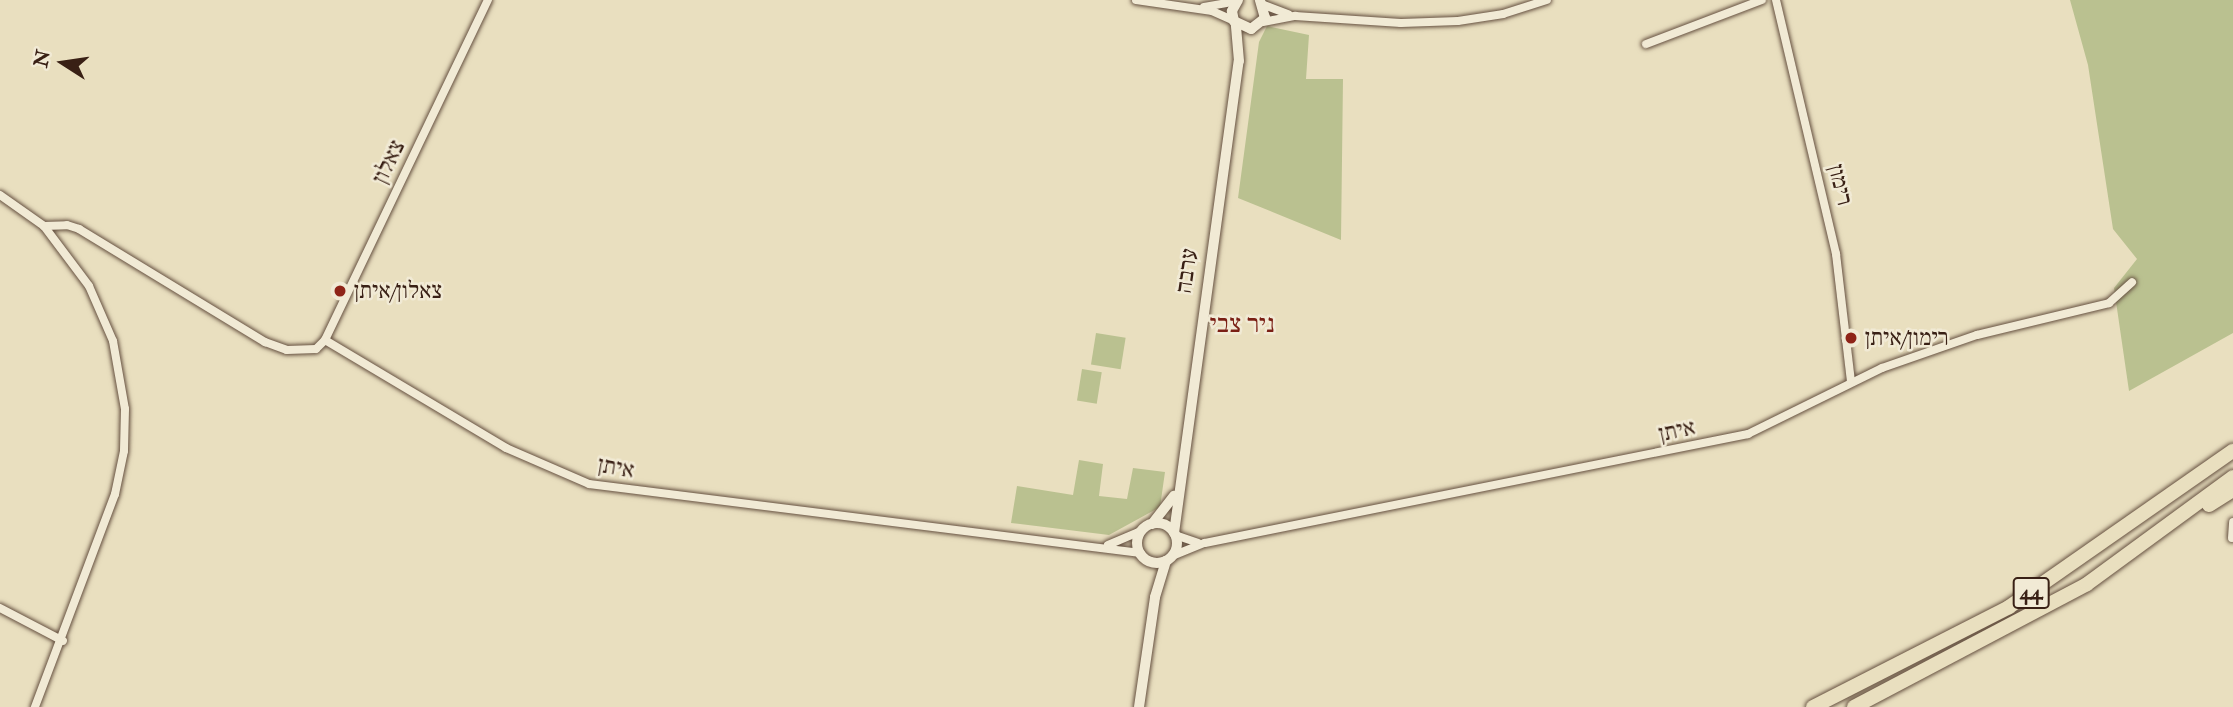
<!DOCTYPE html>
<meta charset="utf-8">
<style>
body{margin:0}
#map{position:relative;width:2233px;height:707px;overflow:hidden;background:#e9dfbf;font-family:"IM FELL Double Pica","Frank Ruhl Libre",serif}
div>[style]{position:absolute}
[style*='--x']{left:calc(var(--x)*1px);top:calc(var(--y)*1px);width:calc(var(--w)*1px);rotate:calc(var(--a)*1deg)}
.green>*{inset:0;background:#bac190;transform-origin:0 0}
.roads{filter:drop-shadow(0 0 2px #655040) drop-shadow(0 0 2px #655040)}
.street>*{height:8px;margin:-4px;padding:0 4px;transform-origin:4px;border-radius:4px;background:#f1ead5}
.secondary>*{height:10px;margin:-5px;padding:0 5px;transform-origin:5px;border-radius:5px;background:#f1ead5}
.secondary>.ring{margin:-5px;padding:0;box-sizing:content-box;background:none;border:10px solid #f1ead5;border-radius:50%}
.highway>*{height:14px;margin:-7px;padding:0 7px;transform-origin:7px;border-radius:7px;background:#e9dfbf}
.dots>*{width:19px;height:19px;translate:-50% -50%;box-sizing:border-box;border:4px solid #f1ead5;border-radius:50%}
span{translate:-50% -50%;white-space:nowrap;text-align:center;line-height:1.15;-webkit-text-stroke:5px #f1ead5;paint-order:stroke}
.shield-label span{padding:2px 5px;background:#f1ead5;border:2px solid;border-radius:5px;-webkit-text-stroke-width:0}
.shield-label{font-size:21px;color:#392015;font-weight:700}
.street-label{font-size:23px;color:#392015}
.poi-label{font-size:23px;color:#392015}
.left{translate:0 -50%;text-align:left}
.quarter-label{font-size:26px;color:#7a1f14}
.north{position:absolute;left:28px;top:28px;width:70px;height:70px;-webkit-text-stroke:5px #f1ead5;paint-order:stroke;rotate:282deg;font-size:19px;font-weight:700;line-height:28px;text-align:center;color:#392015}
.north::after{content:'';display:block;margin:auto;width:24px;height:32px;background:#392015;clip-path:polygon(50% 0,100% 100%,50% 72%,0 100%)}
</style>
<div id="map">
<div class="green">
<div style="clip-path:polygon(2070px 0,2233px 0,2233px 333px,2129px 391px,2114px 288px,2137px 259px,2113px 229px,2088px 65px)"></div>
<div style="clip-path:polygon(1267px 26px,1309px 35px,1306px 79px,1343px 79px,1341px 240px,1238px 198px,1259px 42px)"></div>
<div style="left:1096px;top:333px;width:30px;height:32px;rotate:9deg"></div>
<div style="left:1082px;top:369px;width:20px;height:32px;rotate:9deg"></div>
<div style="clip-path:polygon(1079px 460px,1103px 464px,1099px 496px,1127px 499px,1133px 468px,1165px 472px,1160px 507px,1109px 535px,1011px 523px,1017px 486px,1073px 495px)"></div>
</div>
<div class="roads">
<div class="street">
<div style="--x:1136;--y:0;--w:77;--a:8.2"></div>
<div style="--x:1212;--y:11;--w:24;--a:24"></div>
<div style="--x:1776;--y:0;--w:261;--a:76.7"></div>
<div style="--x:1836;--y:254;--w:129;--a:83.3"></div>
<div style="--x:1264;--y:5;--w:26;--a:21"></div>
<div style="--x:1204;--y:7;--w:34;--a:-10"></div>
<div style="--x:1263;--y:22;--w:33;--a:-11"></div>
<div style="--x:1295;--y:16;--w:106;--a:3.8"></div>
<div style="--x:1401;--y:23;--w:57;--a:-2"></div>
<div style="--x:1458;--y:21;--w:46;--a:-8.8"></div>
<div style="--x:1503;--y:14;--w:46;--a:-17.7"></div>
<div style="--x:1646;--y:44;--w:124;--a:-20.8"></div>
<div style="--x:0;--y:195;--w:54;--a:35.2"></div>
<div style="--x:44;--y:226;--w:75;--a:53.1"></div>
<div style="--x:89;--y:286;--w:60;--a:66.4"></div>
<div style="--x:113;--y:341;--w:69;--a:80"></div>
<div style="--x:125;--y:409;--w:42;--a:91.4"></div>
<div style="--x:124;--y:451;--w:44;--a:101.8"></div>
<div style="--x:115;--y:494;--w:228;--a:110.6"></div>
<div style="--x:44;--y:226;--w:23;--a:-2"></div>
<div style="--x:67;--y:225;--w:13;--a:18"></div>
<div style="--x:79;--y:229;--w:218;--a:31.3"></div>
<div style="--x:265;--y:342;--w:23;--a:20"></div>
<div style="--x:287;--y:350;--w:29;--a:-2"></div>
<div style="--x:316;--y:349;--w:13;--a:-45"></div>
<div style="--x:325;--y:340;--w:377;--a:-64.4"></div>
<div style="--x:325;--y:340;--w:211;--a:30.8"></div>
<div style="--x:506;--y:448;--w:90;--a:23.4"></div>
<div style="--x:589;--y:484;--w:556;--a:7.13"></div>
<div style="--x:1175;--y:535;--w:24;--a:19"></div>
<div style="--x:2232;--y:538;--w:16;--a:-86"></div>
<div style="--x:1108;--y:545;--w:36;--a:-23"></div>
<div style="--x:1172;--y:556;--w:35;--a:-22"></div>
<div style="--x:1205;--y:543;--w:554;--a:-11.35"></div>
<div style="--x:1748;--y:434;--w:149;--a:-26.2"></div>
<div style="--x:1882;--y:368;--w:101;--a:-19.2"></div>
<div style="--x:1977;--y:335;--w:136;--a:-13.6"></div>
<div style="--x:2109;--y:303;--w:31;--a:-42"></div>
<div style="--x:0;--y:608;--w:71;--a:27.6"></div>
</div>
<div class="secondary">
<div style="--x:1238;--y:0;--w:13;--a:119"></div>
<div style="--x:1232;--y:11;--w:10;--a:79"></div>
<div style="--x:1234;--y:21;--w:19;--a:25"></div>
<div style="--x:1251;--y:29;--w:18;--a:-38"></div>
<div style="--x:1265;--y:18;--w:19;--a:-106"></div>
<div class="ring" style="left:1137px;top:523px;width:30px;height:30px"></div>
<div style="--x:1152;--y:524;--w:36;--a:-52"></div>
<div style="--x:1174;--y:533;--w:476;--a:-82.2"></div>
<div style="--x:1239;--y:61;--w:38;--a:-95"></div>
<div style="--x:1139;--y:707;--w:111;--a:-81.7"></div>
<div style="--x:1155;--y:597;--w:38;--a:-73"></div>
</div>
<div class="highway">
<div style="--x:2209;--y:505;--w:28;--a:-32"></div>
<div style="--x:1813;--y:707;--w:220;--a:-27"></div>
<div style="--x:2009;--y:607;--w:273;--a:-34.9"></div>
<div style="--x:1854;--y:707;--w:263;--a:-27.8"></div>
<div style="--x:2087;--y:584;--w:181;--a:-36.2"></div>
</div>
</div>
<div class="dots">
<div style="left:340px;top:291px;background:#8f2418"></div>
<div style="left:1851px;top:338px;background:#8f2418"></div>
</div>
<div class="shield-label">
<span style="left:2031px;top:593px">44</span>
</div>
<div class="street-label">
<span style="left:389px;top:162px;rotate:-64deg">צאלון</span>
<span style="left:1840px;top:185px;rotate:76deg">רימון</span>
<span style="left:1187px;top:271px;rotate:-82deg">ערבה</span>
<span style="left:1677px;top:431px;rotate:-12deg">איתן</span>
<span style="left:616px;top:468px;rotate:10deg">איתן</span>
</div>
<div class="poi-label">
<span class="left" style="left:354px;top:291px">צאלון/איתן</span>
<span class="left" style="left:1865px;top:338px">רימון/איתן</span>
</div>
<div class="quarter-label">
<span style="left:1242px;top:325px">ניר צבי</span>
</div>
<div class="north">N</div>
</div>
